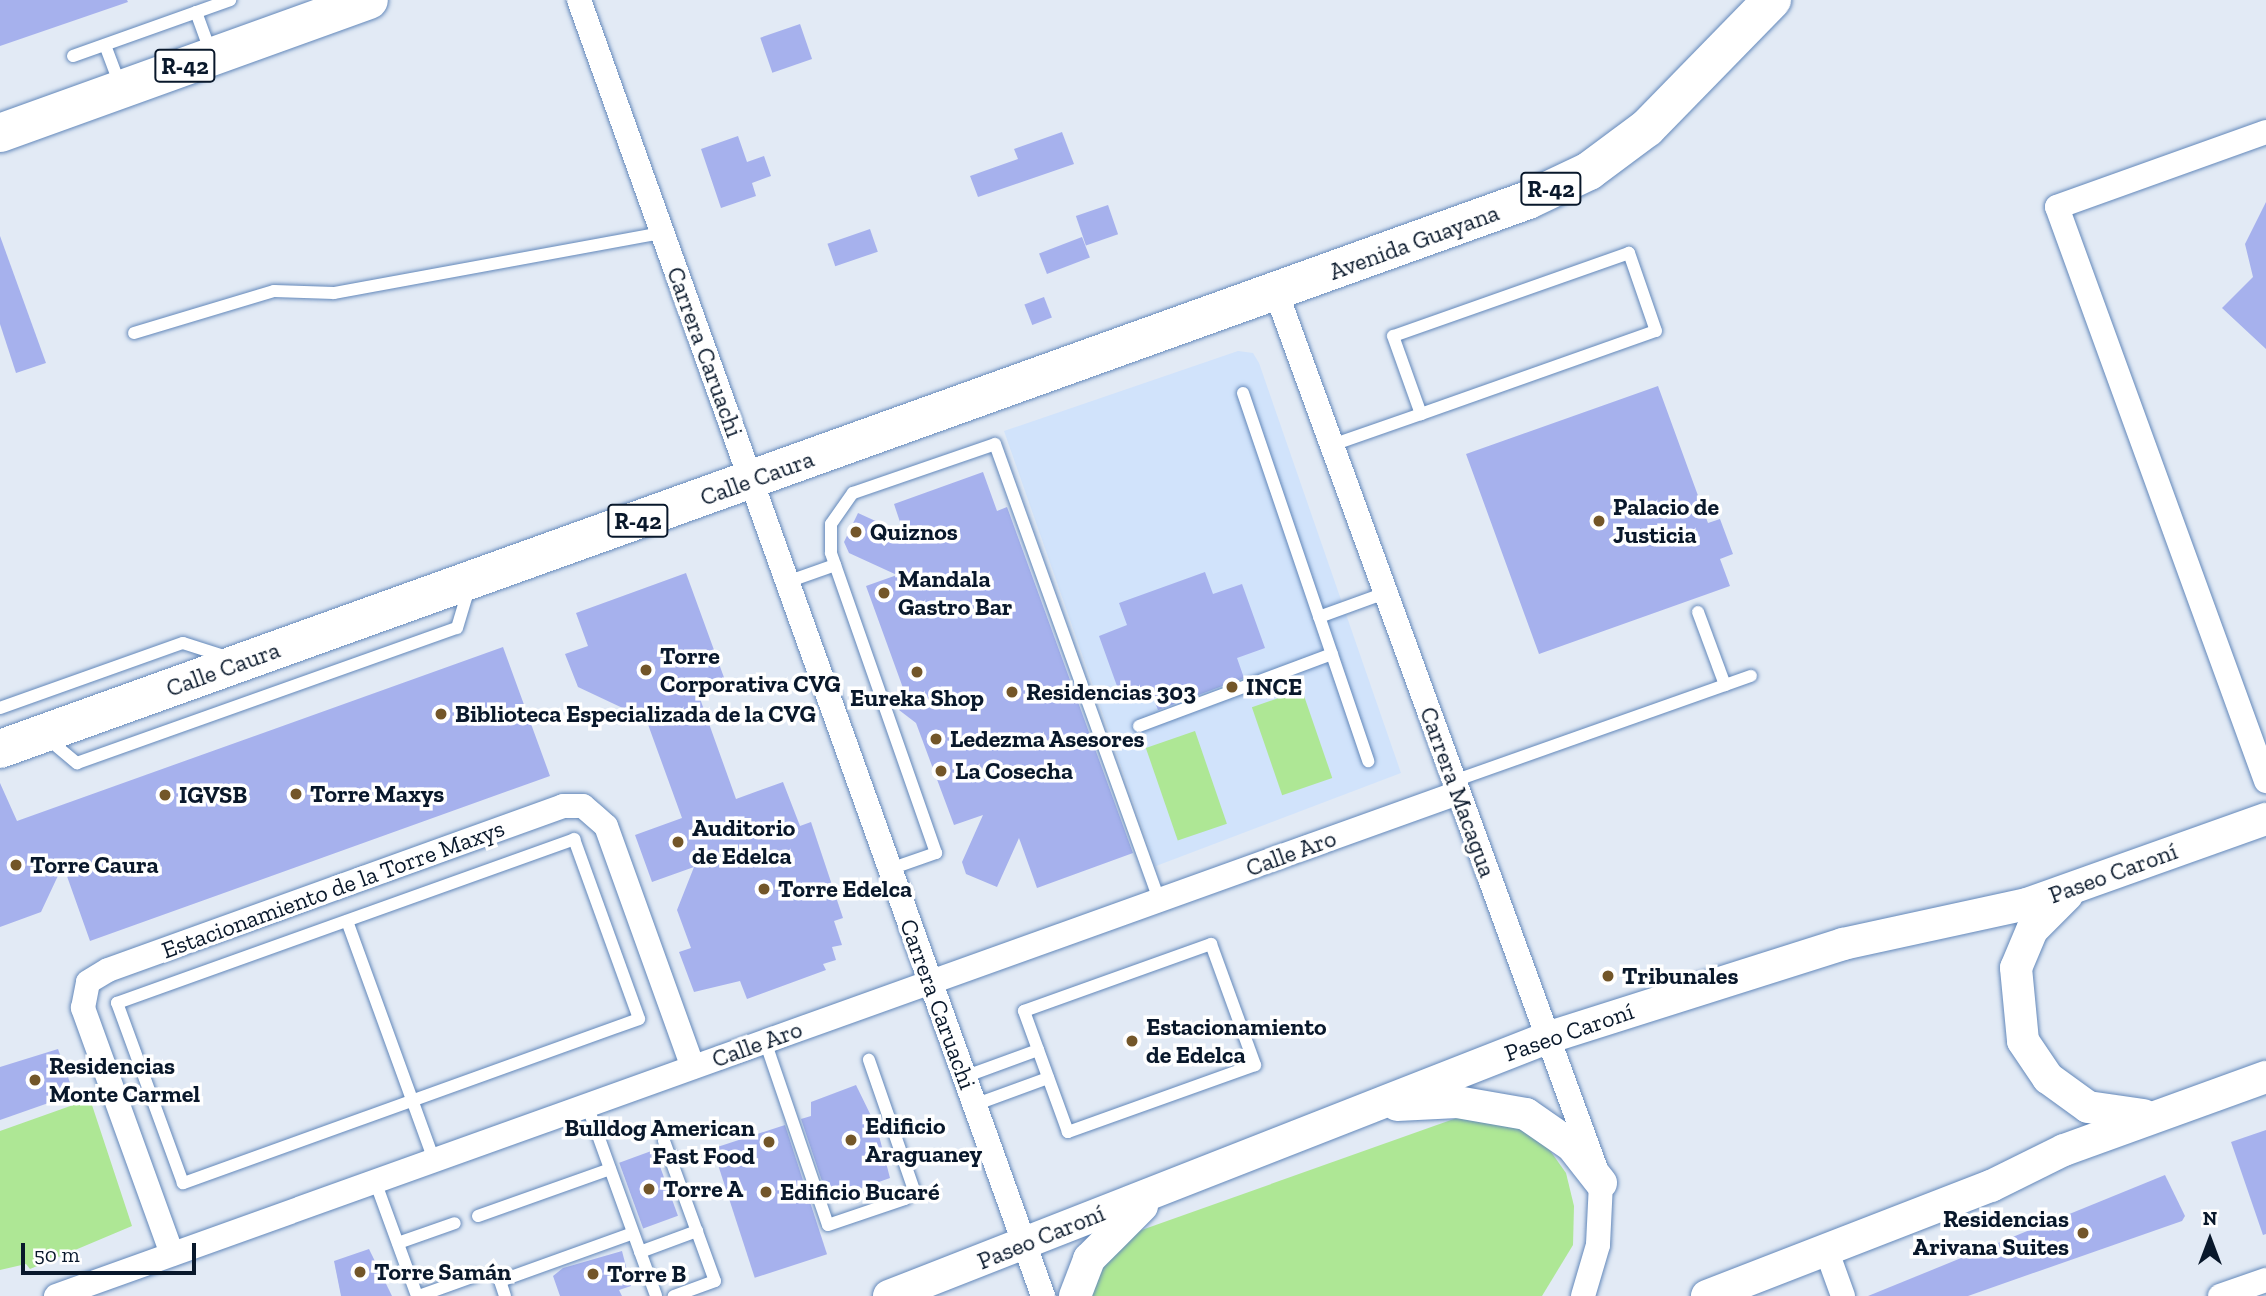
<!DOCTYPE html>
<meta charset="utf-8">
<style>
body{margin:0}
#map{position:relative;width:2266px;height:1296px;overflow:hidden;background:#e2eaf5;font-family:"Zilla Slab",serif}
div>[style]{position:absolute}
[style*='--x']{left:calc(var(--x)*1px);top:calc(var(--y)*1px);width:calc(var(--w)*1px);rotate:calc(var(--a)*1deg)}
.built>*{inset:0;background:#d1e3fb}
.green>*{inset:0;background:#aee795;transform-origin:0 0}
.building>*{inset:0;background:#a6b1ed;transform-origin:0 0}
.roads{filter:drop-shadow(0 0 2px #6388ba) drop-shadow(0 0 2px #6388ba)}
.service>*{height:12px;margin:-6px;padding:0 6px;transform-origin:6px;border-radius:6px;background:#fff}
.minor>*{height:24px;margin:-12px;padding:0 12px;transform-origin:12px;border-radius:12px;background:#fff}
.tertiary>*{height:32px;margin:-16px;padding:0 16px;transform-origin:16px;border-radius:16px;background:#fff}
.primary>*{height:38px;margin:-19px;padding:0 19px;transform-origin:19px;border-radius:19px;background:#fff}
.dots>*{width:19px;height:19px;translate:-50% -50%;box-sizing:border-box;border:4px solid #fff;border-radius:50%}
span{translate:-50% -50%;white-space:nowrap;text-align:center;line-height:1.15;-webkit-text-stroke:7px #fff;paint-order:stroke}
.shield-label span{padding:2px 5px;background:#fff;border:2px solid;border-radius:5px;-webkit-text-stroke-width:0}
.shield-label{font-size:23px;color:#09182b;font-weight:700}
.street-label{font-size:24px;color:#09182b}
.poi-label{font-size:24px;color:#09182b;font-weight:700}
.left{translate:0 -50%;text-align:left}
.right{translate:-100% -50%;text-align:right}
.north{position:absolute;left:2175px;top:1205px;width:70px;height:70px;-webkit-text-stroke:5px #fff;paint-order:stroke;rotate:0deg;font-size:19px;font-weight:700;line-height:28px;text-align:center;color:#09182b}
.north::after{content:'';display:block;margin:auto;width:24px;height:32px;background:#09182b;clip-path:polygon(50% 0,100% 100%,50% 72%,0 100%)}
.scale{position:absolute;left:21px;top:1243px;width:175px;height:32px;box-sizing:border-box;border:4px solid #09182b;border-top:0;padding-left:9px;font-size:21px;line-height:24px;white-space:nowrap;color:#09182b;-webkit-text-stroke:5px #fff;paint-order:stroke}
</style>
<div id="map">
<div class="built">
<div style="clip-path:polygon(1238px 351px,1253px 353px,1259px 363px,1401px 773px,1156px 866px,1004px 431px)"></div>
</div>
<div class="green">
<div style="left:1302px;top:690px;width:93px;height:53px;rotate:71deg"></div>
<div style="left:1195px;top:731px;width:98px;height:52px;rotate:71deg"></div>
<div style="clip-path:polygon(90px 1099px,132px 1226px,30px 1269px,26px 1264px,0 1270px,0 1131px)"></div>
<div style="clip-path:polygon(1465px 1115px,1513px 1124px,1544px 1142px,1566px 1173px,1574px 1206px,1573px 1245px,1542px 1296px,1087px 1296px,1093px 1276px,1136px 1232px)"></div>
</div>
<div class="building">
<div style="clip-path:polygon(0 0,127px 0,128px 2px,0 46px)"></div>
<div style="left:800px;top:24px;width:37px;height:42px;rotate:71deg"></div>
<div style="clip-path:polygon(1062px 132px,1074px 164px,978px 197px,970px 176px,1018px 159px,1014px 149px)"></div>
<div style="clip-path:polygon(738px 136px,747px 162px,764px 156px,771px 176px,752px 183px,756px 196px,721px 208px,701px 149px)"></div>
<div style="clip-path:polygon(2266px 202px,2266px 349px,2222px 308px,2253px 277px,2245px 244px)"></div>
<div style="left:1108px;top:205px;width:31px;height:34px;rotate:71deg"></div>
<div style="left:870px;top:229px;width:24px;height:45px;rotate:71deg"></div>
<div style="clip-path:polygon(0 236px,46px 363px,16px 373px,0 324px)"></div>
<div style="left:1082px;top:237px;width:22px;height:46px;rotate:69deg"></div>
<div style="left:1044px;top:297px;width:22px;height:21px;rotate:69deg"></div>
<div style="clip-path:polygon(1658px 386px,1708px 523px,1720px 519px,1733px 554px,1720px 559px,1730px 586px,1539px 654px,1466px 454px)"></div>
<div style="clip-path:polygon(983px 472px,997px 511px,1007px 507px,1133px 853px,1037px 888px,1019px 838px,997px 887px,966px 874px,962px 862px,983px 815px,954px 825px,916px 723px,899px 710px,903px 688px,866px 586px,897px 575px,849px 553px,844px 542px,858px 513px,904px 534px,894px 504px)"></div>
<div style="clip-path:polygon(1205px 572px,1213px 594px,1242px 584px,1265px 648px,1237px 658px,1244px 678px,1158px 710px,1150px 690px,1122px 700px,1099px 636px,1127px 625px,1119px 603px)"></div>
<div style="clip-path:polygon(686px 573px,726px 683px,698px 693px,736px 799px,783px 782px,800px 826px,811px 822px,843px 918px,834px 921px,842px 945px,832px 947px,836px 960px,823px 964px,826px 970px,747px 999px,740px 981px,694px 992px,679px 952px,691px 948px,677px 910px,694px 867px,652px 882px,635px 835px,682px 818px,646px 719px,578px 687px,565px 654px,588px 646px,576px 613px)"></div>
<div style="clip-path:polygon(503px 647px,550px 776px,90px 941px,63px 865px,41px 912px,0 927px,0 783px,17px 821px)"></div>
<div style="clip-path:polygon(58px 1049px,74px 1094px,0 1120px,0 1067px)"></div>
<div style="clip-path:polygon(856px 1085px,877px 1128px,890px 1178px,845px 1194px,842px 1187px,826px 1193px,801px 1119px,811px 1116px,811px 1102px)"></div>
<div style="left:785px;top:1125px;width:136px;height:76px;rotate:72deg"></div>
<div style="clip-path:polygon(2266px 1130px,2266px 1234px,2263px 1235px,2231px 1142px)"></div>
<div style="left:654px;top:1150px;width:70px;height:37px;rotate:70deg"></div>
<div style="clip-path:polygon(2165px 1175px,2185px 1216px,2182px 1221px,1968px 1296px,1868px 1296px)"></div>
<div style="clip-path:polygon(369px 1249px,392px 1296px,341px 1296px,334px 1261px)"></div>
<div style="clip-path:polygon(622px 1251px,631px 1286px,619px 1290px,622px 1296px,560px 1296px,553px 1276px,563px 1268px)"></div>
</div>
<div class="roads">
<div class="service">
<div style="--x:196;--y:12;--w:44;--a:69.9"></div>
<div style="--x:105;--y:45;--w:43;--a:69.4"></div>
<div style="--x:73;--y:56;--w:167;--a:-19.6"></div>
<div style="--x:134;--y:333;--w:146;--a:-16.7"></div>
<div style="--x:274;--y:291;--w:60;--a:1.9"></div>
<div style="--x:334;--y:293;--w:333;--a:-10.4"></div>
<div style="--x:1243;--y:393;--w:389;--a:71.2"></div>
<div style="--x:1332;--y:445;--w:94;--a:-19.2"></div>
<div style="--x:1421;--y:414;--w:249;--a:-19.5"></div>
<div style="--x:1656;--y:331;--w:83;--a:-109.1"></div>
<div style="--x:1629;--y:253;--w:250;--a:160.6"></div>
<div style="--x:1393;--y:336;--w:83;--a:70.3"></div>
<div style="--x:787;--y:582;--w:51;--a:-19.5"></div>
<div style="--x:1698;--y:612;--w:78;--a:69.7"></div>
<div style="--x:1319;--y:617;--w:70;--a:-20"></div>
<div style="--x:0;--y:708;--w:194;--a:-19.6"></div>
<div style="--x:183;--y:643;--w:46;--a:17.7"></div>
<div style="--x:1139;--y:726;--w:206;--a:-20.5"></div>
<div style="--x:48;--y:739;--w:38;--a:40"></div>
<div style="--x:77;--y:763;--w:403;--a:-19.6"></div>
<div style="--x:457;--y:628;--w:42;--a:-73.3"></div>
<div style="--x:1454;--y:781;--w:315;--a:-19.5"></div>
<div style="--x:574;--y:839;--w:191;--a:70.1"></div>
<div style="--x:639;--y:1019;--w:485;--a:160.2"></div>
<div style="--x:183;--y:1183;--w:192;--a:-110.1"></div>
<div style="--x:117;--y:1003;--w:486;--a:-19.7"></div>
<div style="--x:890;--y:869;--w:49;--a:-19.2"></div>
<div style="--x:936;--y:853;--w:318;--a:-109.3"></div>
<div style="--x:831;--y:553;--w:29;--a:-90"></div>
<div style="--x:831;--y:524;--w:38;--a:-55"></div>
<div style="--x:853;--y:493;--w:150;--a:-19"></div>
<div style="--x:995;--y:444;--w:485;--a:70.2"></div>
<div style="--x:347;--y:921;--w:254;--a:70"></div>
<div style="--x:1211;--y:944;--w:129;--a:70"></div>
<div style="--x:1255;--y:1065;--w:199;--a:160.3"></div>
<div style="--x:1068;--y:1132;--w:129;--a:-110"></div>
<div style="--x:1024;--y:1011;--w:199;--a:-19.7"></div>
<div style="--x:765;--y:1041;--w:194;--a:71.1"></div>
<div style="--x:828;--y:1225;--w:81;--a:-18.7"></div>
<div style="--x:905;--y:1199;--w:13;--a:-45"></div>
<div style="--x:914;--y:1190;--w:138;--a:-109.1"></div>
<div style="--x:964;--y:1077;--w:79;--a:-20"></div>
<div style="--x:587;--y:1105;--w:203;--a:70.1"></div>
<div style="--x:974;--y:1105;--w:79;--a:-20"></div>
<div style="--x:664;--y:1141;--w:149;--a:70"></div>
<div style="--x:715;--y:1281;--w:44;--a:159.9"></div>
<div style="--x:375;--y:1181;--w:122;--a:69.9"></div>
<div style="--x:478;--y:1216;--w:140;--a:-19.6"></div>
<div style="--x:398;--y:1243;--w:60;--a:-19.3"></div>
<div style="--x:640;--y:1252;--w:61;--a:-20.2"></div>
<div style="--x:419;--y:1296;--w:59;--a:-19.7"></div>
<div style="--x:505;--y:1296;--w:16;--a:-108"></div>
<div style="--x:500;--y:1281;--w:141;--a:-19.8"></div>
</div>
<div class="minor">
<div style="--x:579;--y:0;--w:1377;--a:70.3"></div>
<div style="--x:2266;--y:132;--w:222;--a:160.3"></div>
<div style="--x:2057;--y:207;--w:611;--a:69.99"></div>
<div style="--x:1276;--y:292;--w:948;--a:69.96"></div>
<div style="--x:1601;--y:1183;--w:62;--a:92.8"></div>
<div style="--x:1598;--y:1245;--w:53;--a:106.4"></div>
<div style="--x:1826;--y:1249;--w:50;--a:70.1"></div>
<div style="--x:172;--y:1254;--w:262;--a:-109.9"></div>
<div style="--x:83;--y:1008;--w:26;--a:-79"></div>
<div style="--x:88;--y:982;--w:23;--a:-31"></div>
<div style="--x:108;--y:970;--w:484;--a:-19.8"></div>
<div style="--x:563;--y:806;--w:20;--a:0"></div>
<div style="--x:583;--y:806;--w:30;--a:41"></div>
<div style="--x:606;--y:826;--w:256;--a:70.2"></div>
<div style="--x:56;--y:1296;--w:1490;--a:-19.74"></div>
<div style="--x:2220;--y:1296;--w:49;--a:-19.2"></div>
</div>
<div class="tertiary">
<div style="--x:2067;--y:895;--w:49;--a:135"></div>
<div style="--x:2032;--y:930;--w:41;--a:112.8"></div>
<div style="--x:2016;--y:968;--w:73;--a:84.5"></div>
<div style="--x:2023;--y:1041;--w:45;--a:56"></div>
<div style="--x:2048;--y:1078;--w:49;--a:35.9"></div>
<div style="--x:2088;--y:1107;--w:56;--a:8.3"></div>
<div style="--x:1397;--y:1105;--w:60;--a:-2.9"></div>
<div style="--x:1457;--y:1102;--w:70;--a:9.9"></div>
<div style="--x:1526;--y:1114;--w:56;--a:34.8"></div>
<div style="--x:1572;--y:1146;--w:47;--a:51.9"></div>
<div style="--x:889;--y:1296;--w:707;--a:-21.41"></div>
<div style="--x:1547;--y:1038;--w:311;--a:-17.6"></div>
<div style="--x:1843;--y:944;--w:188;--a:-12.3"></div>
<div style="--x:2027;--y:904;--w:254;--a:-19.6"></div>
<div style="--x:1075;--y:1296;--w:40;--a:-69"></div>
<div style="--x:1089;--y:1259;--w:75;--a:-45"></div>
<div style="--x:1707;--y:1296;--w:305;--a:-21.2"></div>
<div style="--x:1991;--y:1186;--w:81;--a:-26.3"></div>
<div style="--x:2064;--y:1150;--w:215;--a:-19.9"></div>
</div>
<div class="primary">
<div style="--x:0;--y:133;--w:392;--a:-19.8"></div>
<div style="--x:0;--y:749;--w:1624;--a:-19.76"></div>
<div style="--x:1528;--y:200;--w:68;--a:-25.4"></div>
<div style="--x:1589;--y:171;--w:72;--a:-36.6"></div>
<div style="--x:1647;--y:128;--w:179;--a:-45.7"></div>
</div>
</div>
<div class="dots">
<div style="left:1599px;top:521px;background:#735629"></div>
<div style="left:856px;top:532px;background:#735629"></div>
<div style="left:884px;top:593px;background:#735629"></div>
<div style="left:646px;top:670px;background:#735629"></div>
<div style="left:917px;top:672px;background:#735629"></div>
<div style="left:1232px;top:687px;background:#735629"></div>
<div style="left:1012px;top:692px;background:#735629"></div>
<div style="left:441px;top:714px;background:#735629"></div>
<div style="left:936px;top:739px;background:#735629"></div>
<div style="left:941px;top:771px;background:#735629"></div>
<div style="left:296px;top:794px;background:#735629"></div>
<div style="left:165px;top:795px;background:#735629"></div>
<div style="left:678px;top:842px;background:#735629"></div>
<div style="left:16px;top:865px;background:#735629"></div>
<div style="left:764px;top:889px;background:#735629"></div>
<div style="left:1608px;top:976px;background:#735629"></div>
<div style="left:1132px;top:1041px;background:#735629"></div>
<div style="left:35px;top:1080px;background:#735629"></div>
<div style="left:851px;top:1140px;background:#735629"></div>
<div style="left:769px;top:1142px;background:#735629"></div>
<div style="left:649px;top:1189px;background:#735629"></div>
<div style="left:766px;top:1192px;background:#735629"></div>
<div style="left:2083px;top:1233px;background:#735629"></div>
<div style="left:360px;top:1272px;background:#735629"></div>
<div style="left:593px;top:1274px;background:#735629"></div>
</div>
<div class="shield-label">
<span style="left:185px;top:66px">R-42</span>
<span style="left:1551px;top:189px">R-42</span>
<span style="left:638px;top:521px">R-42</span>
</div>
<div class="street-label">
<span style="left:1414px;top:242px;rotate:-20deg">Avenida Guayana</span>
<span style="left:705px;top:352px;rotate:70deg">Carrera Caruachi</span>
<span style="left:757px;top:478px;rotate:-20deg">Calle Caura</span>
<span style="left:223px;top:669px;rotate:-20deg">Calle Caura</span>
<span style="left:1458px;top:792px;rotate:70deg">Carrera Macagua</span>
<span style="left:1291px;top:853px;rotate:-20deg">Calle Aro</span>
<span style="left:2113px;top:873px;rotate:-20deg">Paseo Caroní</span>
<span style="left:333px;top:889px;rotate:-20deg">Estacionamiento de la Torre Maxys</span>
<span style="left:938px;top:1004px;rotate:70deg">Carrera Caruachi</span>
<span style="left:1569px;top:1032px;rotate:-19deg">Paseo Caroní</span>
<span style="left:757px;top:1044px;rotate:-20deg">Calle Aro</span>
<span style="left:1041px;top:1237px;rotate:-22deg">Paseo Caroní</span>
</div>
<div class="poi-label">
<span class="left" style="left:1613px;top:521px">Palacio de<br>Justicia</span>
<span class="left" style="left:870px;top:532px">Quiznos</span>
<span class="left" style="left:898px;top:593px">Mandala<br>Gastro Bar</span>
<span class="left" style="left:660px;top:670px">Torre<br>Corporativa CVG</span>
<span class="left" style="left:1246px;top:687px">INCE</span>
<span class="left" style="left:1026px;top:692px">Residencias 303</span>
<span style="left:917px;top:698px">Eureka Shop</span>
<span class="left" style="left:455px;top:714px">Biblioteca Especializada de la CVG</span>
<span class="left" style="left:950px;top:739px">Ledezma Asesores</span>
<span class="left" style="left:955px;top:771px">La Cosecha</span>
<span class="left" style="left:310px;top:794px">Torre Maxys</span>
<span class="left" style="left:179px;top:795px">IGVSB</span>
<span class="left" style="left:692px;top:842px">Auditorio<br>de Edelca</span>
<span class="left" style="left:30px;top:865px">Torre Caura</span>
<span class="left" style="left:778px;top:889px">Torre Edelca</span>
<span class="left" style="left:1622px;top:976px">Tribunales</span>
<span class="left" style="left:1146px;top:1041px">Estacionamiento<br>de Edelca</span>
<span class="left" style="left:49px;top:1080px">Residencias<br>Monte Carmel</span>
<span class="left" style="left:865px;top:1140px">Edificio<br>Araguaney</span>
<span class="right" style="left:755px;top:1142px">Bulldog American<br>Fast Food</span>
<span class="left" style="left:663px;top:1189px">Torre A</span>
<span class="left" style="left:780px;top:1192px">Edificio Bucaré</span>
<span class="right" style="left:2069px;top:1233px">Residencias<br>Arivana Suites</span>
<span class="left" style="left:374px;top:1272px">Torre Samán</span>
<span class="left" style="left:607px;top:1274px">Torre B</span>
</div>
<div class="north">N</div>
<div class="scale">50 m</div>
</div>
